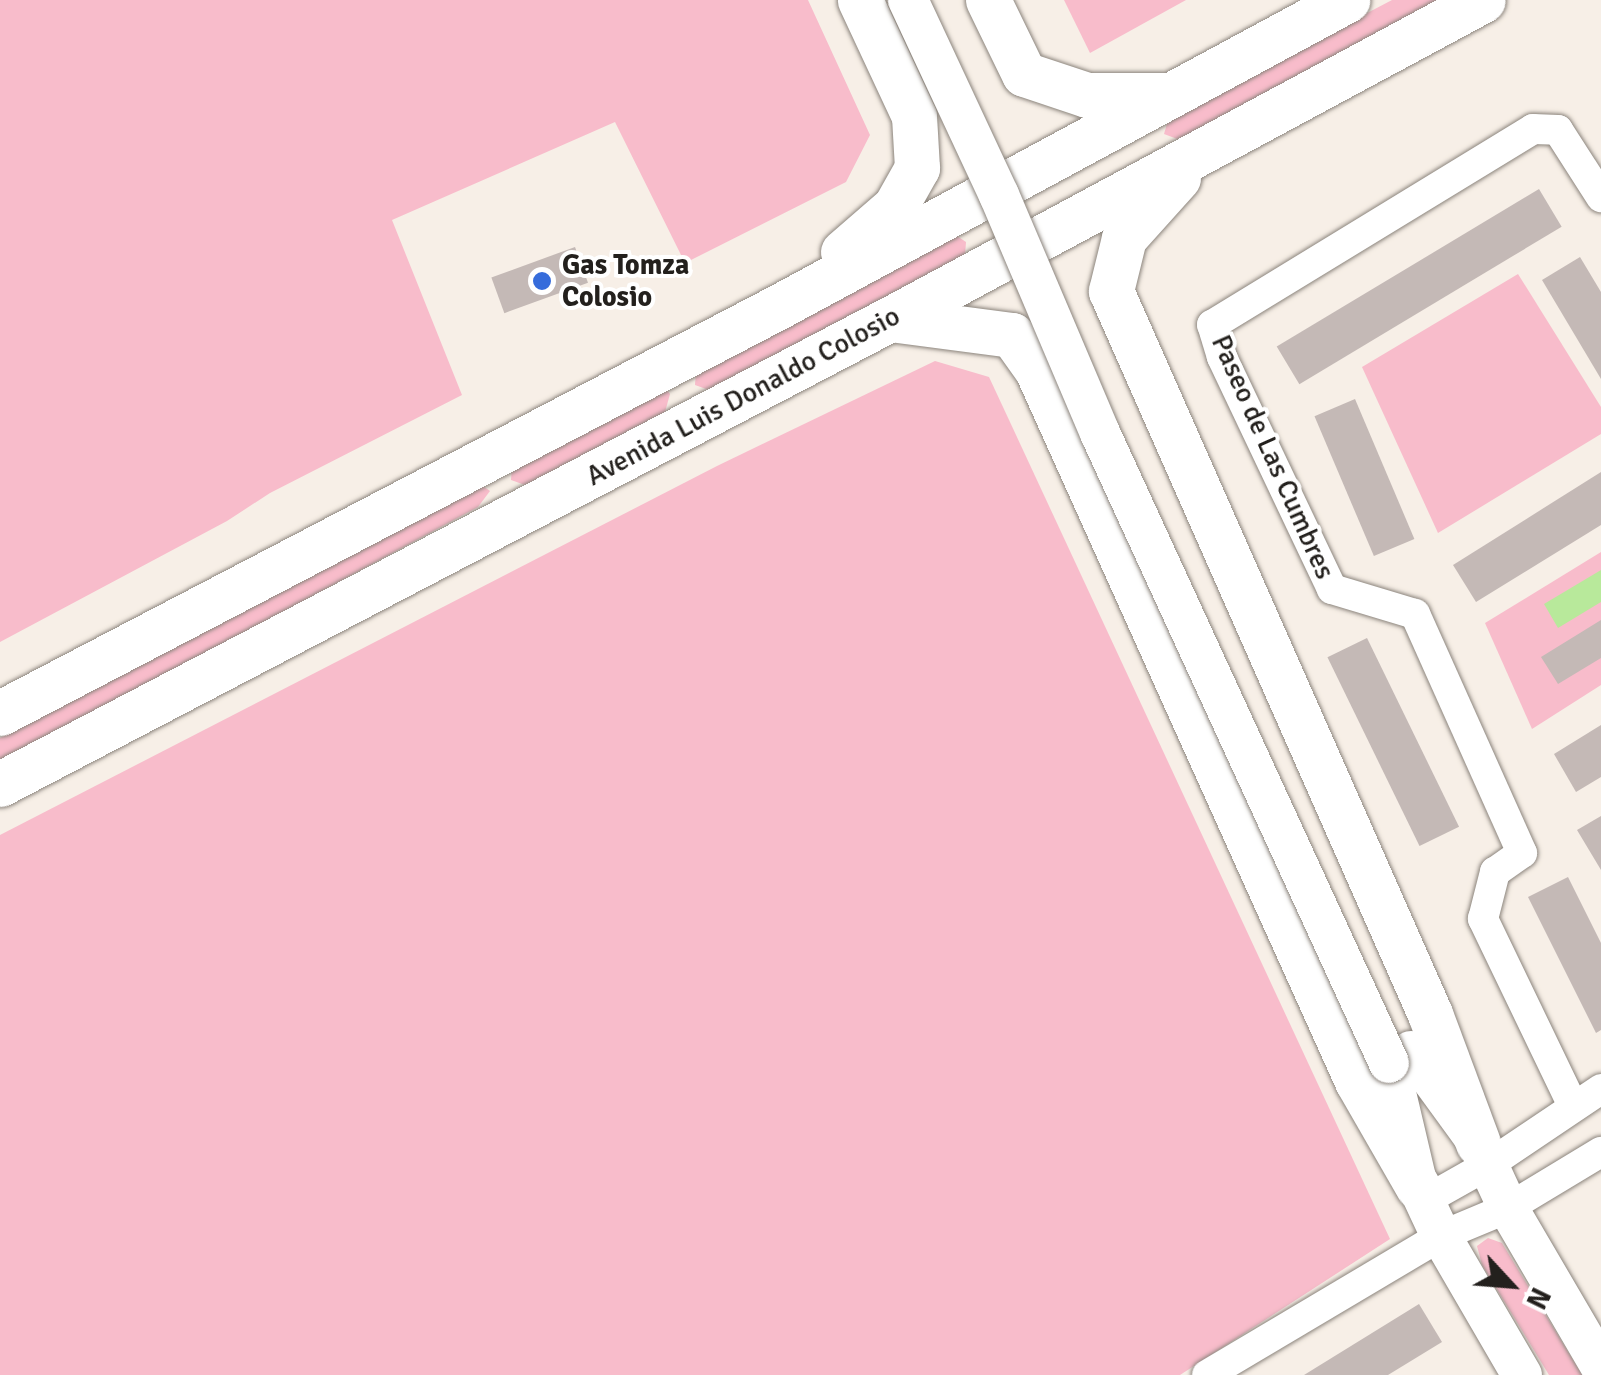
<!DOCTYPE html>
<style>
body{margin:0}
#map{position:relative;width:1601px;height:1375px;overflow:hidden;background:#f7efe7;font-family:Signika,sans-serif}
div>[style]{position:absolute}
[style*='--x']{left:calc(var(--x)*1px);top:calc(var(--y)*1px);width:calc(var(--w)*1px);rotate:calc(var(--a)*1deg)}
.green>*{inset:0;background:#f8bccb}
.water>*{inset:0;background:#b8e99b}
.building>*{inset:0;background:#c4b9b6;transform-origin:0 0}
.roads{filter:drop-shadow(0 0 2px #8b847c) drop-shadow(0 0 2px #8b847c)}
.street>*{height:30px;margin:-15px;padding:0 15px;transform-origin:15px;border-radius:15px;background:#fff}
.secondary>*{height:40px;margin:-20px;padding:0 20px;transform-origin:20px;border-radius:20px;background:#fff}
.primary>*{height:45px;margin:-22.5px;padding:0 22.5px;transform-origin:22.5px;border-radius:22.5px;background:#fff}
.bridges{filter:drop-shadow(0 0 2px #8b847c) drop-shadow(0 0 2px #8b847c)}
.secondary-bridge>*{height:40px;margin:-20px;padding:0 20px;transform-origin:20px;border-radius:20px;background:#fff}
.dots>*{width:28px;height:28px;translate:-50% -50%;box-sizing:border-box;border:5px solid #fff;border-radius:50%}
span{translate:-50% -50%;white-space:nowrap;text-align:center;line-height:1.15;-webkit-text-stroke:8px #fff;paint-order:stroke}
.poi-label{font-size:28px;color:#23201d;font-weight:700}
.left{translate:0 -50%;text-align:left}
.street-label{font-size:28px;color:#23201d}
.north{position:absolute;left:1461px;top:1235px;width:100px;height:100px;-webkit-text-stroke:8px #fff;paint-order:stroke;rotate:116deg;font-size:28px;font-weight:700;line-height:40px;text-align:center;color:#23201d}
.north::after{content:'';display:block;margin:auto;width:35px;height:45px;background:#23201d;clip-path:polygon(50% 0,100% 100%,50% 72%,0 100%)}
</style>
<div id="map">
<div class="green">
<div style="clip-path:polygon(0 0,808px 0,870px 135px,846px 182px,685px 263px,615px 122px,392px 220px,462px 395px,270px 493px,227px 521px,0 642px)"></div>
<div style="clip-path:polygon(1064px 0,1186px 0,1090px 53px)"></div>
<div style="clip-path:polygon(1392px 0,1444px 0,1180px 140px,1164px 134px,1169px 117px)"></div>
<div style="clip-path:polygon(957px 236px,966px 242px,965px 255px,709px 390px,695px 385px,696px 371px)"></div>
<div style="clip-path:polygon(1518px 274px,1601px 407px,1601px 434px,1438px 533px,1362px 367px)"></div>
<div style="clip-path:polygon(935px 361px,989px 377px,1390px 1239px,1180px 1375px,0 1375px,0 835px,717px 466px)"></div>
<div style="clip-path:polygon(663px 385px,670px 394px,665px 412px,525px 485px,511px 480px,512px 466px)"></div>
<div style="clip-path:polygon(477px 482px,490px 491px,478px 507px,0 764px,0 738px)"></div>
<div style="clip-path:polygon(1601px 552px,1601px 685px,1532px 729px,1485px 623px)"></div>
<div style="clip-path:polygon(1488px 1238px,1502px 1243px,1582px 1375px,1549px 1375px,1482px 1265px,1477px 1246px)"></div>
</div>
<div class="water">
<div style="clip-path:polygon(1601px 570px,1601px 602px,1558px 628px,1544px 604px)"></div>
</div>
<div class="building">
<div style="left:1539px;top:189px;width:44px;height:306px;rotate:59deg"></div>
<div style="left:575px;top:247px;width:38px;height:89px;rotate:70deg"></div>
<div style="clip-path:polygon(1580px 257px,1601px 292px,1601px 379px,1542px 280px)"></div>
<div style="left:1355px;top:399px;width:152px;height:44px;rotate:67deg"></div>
<div style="clip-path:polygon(1601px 472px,1601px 525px,1476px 602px,1453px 565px)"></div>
<div style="clip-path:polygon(1601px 620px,1601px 658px,1558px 684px,1541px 657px)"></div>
<div style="left:1367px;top:638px;width:210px;height:44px;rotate:64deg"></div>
<div style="clip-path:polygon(1601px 725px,1601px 777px,1576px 792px,1554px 754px)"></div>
<div style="clip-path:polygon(1601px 816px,1601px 870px,1577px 830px)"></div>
<div style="clip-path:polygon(1568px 877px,1601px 943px,1601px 1030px,1596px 1033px,1528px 897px)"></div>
<div style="clip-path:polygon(1419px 1304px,1442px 1342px,1388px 1375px,1304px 1375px)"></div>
</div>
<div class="roads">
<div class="street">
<div style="--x:1573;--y:1106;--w:208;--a:-115.7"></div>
<div style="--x:1483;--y:919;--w:49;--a:-75.7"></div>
<div style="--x:1495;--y:872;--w:33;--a:-35"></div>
<div style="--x:1522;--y:853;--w:262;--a:-114.1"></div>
<div style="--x:1415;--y:614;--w:87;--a:-163.2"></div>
<div style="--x:1332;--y:589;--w:257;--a:-115.4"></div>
<div style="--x:1222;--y:357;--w:34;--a:-107"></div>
<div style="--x:1212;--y:325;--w:376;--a:-31.4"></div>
<div style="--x:1533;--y:129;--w:25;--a:2"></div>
<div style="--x:1558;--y:130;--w:80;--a:57.3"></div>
<div style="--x:1424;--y:1201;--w:73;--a:-29.4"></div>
<div style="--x:1488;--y:1165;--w:136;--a:-33.9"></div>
<div style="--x:1207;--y:1375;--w:272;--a:-30.7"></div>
<div style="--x:1441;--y:1236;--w:73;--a:-22.7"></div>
<div style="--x:1508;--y:1208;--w:109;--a:-31.1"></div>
</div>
<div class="secondary">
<div style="--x:1411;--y:1051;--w:114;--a:53.9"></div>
<div style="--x:1478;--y:1143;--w:72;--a:65.2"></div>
<div style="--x:1508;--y:1208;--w:184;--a:59.7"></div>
<div style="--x:1389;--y:1063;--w:127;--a:76.8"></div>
<div style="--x:1418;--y:1187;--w:54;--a:64.9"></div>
<div style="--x:1441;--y:1236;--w:161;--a:59.8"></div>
</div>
<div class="primary">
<div style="--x:988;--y:0;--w:82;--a:64.1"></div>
<div style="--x:1024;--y:74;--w:66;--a:18.4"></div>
<div style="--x:1087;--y:95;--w:79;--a:0"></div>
<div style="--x:1178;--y:178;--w:81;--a:132"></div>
<div style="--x:1124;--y:238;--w:55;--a:103.8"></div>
<div style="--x:1111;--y:291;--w:790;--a:66.19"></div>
<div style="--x:1430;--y:1014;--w:138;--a:69.6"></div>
<div style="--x:843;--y:252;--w:69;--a:-40.9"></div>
<div style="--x:895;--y:207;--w:45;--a:-60.6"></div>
<div style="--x:917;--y:168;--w:52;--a:-93.3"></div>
<div style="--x:914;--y:116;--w:128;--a:-115"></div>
<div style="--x:890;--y:319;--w:123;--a:7.5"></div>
<div style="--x:1012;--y:335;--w:43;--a:54.5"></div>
<div style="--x:1037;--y:370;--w:780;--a:65.77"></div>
<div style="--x:1357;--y:1081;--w:122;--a:60.1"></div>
<div style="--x:0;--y:713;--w:878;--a:-27.56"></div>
<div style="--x:778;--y:307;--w:647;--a:-28.35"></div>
<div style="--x:0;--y:784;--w:1004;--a:-27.59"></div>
<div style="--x:890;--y:319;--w:673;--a:-28.28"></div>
</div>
</div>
<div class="bridges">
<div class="secondary-bridge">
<div style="--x:908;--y:0;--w:215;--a:65"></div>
<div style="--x:999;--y:195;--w:259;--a:67"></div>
<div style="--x:1100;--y:433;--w:693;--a:65.36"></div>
</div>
</div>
<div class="dots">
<div style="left:542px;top:281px;background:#366cdb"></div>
</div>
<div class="poi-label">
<span class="left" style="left:562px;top:281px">Gas Tomza<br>Colosio</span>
</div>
<div class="street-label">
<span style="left:743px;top:396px;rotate:-28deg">Avenida Luis Donaldo Colosio</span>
<span style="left:1273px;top:457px;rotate:66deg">Paseo de Las Cumbres</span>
</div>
<div class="north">N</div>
</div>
